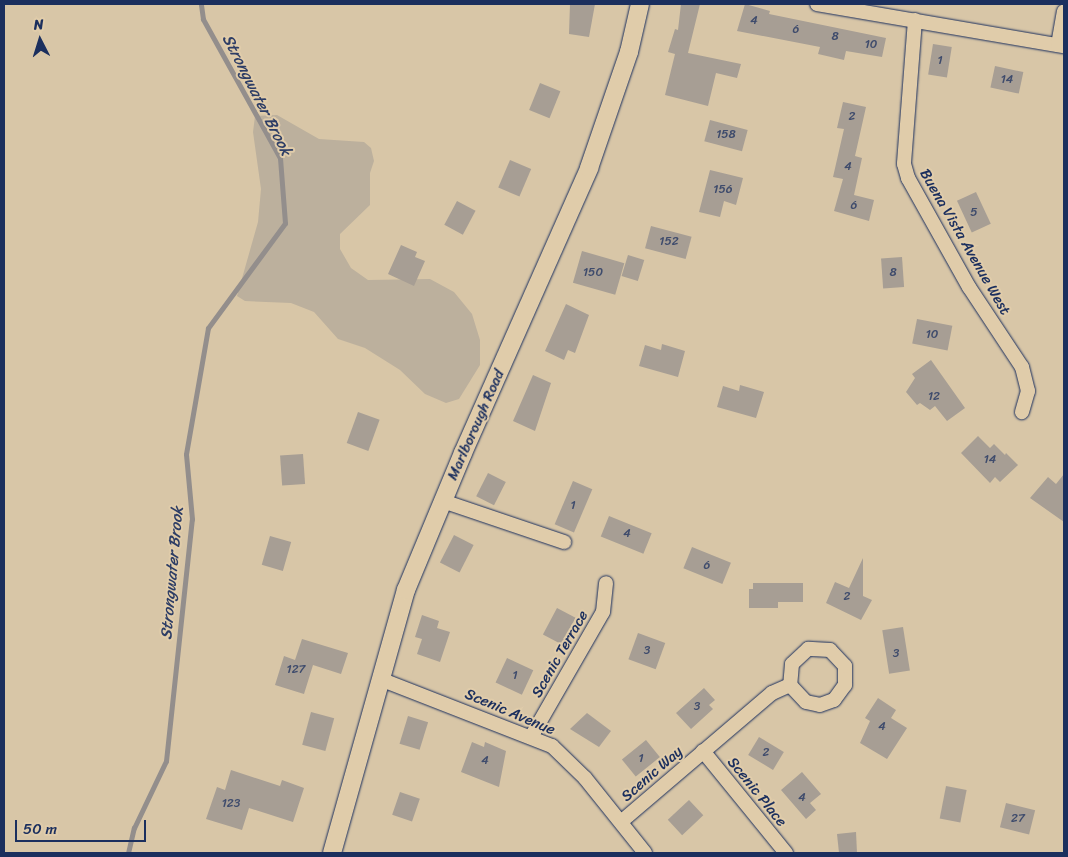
<!DOCTYPE html>
<style>
body{margin:0}
#map{position:relative;width:1068px;height:857px;overflow:hidden;background:#d8c6a7;font-family:Sriracha,sans-serif}
div>[style]{position:absolute}
[style*='--x']{left:calc(var(--x)*1px);top:calc(var(--y)*1px);width:calc(var(--w)*1px);rotate:calc(var(--a)*1deg)}
.green>*{inset:0;background:#bcb09d}
.stream>*{height:5px;margin:-2.5px;padding:0 2.5px;transform-origin:2.5px;border-radius:2.5px;background:#938e8c}
.building>*{inset:0;background:#a79e94;transform-origin:0 0}
.roads{filter:drop-shadow(0 0 1px #1b2f5e) drop-shadow(0 0 1px #1b2f5e)}
.minor>*{height:14px;margin:-7px;padding:0 7px;transform-origin:7px;border-radius:7px;background:#e0ccaa}
.tertiary>*{height:18px;margin:-9px;padding:0 9px;transform-origin:9px;border-radius:9px;background:#e0ccaa}
span{translate:-50% -50%;white-space:nowrap;text-align:center;line-height:1.15;-webkit-text-stroke:4px #e0ccaa;paint-order:stroke}
.number-label{font-size:12px;color:#3e4b6c}
.number-label span{-webkit-text-stroke-width:0}
.street-label{font-size:15px;color:#1b2f5e}
.water-label{font-size:16px;color:#2d3d65;font-style:italic}
.frame{position:absolute;inset:0;border:5px solid #1b2f5e;pointer-events:none}
.north{position:absolute;left:15px;top:15px;width:50px;height:50px;-webkit-text-stroke:4px #e0ccaa;paint-order:stroke;rotate:355deg;font-size:14px;font-weight:700;line-height:20px;text-align:center;color:#1b2f5e}
.north::after{content:'';display:block;margin:auto;width:18px;height:22px;background:#1b2f5e;clip-path:polygon(50% 0,100% 100%,50% 72%,0 100%)}
.scale{position:absolute;left:15px;top:820px;width:131px;height:22px;box-sizing:border-box;border:2px solid #1b2f5e;border-top:0;padding-left:6px;font-size:15px;line-height:18px;white-space:nowrap;color:#1b2f5e;-webkit-text-stroke:4px #e0ccaa;paint-order:stroke}
</style>
<div id="map">
<div class="green">
<div style="clip-path:polygon(277px 115px,319px 139px,364px 142px,371px 148px,374px 161px,370px 173px,370px 205px,340px 234px,340px 249px,351px 268px,368px 280px,430px 279px,454px 292px,472px 314px,480px 340px,480px 365px,459px 399px,446px 403px,425px 394px,400px 370px,365px 348px,338px 339px,314px 312px,291px 303px,245px 301px,237px 296px,258px 222px,261px 189px,253px 132px,255px 116px)"></div>
</div>
<div class="stream">
<div style="--x:128;--y:853;--w:26;--a:-77"></div>
<div style="--x:134;--y:828;--w:74;--a:-64.5"></div>
<div style="--x:166;--y:761;--w:243;--a:-83.9"></div>
<div style="--x:192;--y:519;--w:65;--a:-95.3"></div>
<div style="--x:186;--y:454;--w:128;--a:-80.1"></div>
<div style="--x:208;--y:328;--w:130;--a:-53.7"></div>
<div style="--x:285;--y:223;--w:65;--a:-94.4"></div>
<div style="--x:280;--y:158;--w:159;--a:-119"></div>
<div style="--x:203;--y:19;--w:15;--a:-98"></div>
</div>
<div class="building">
<div style="clip-path:polygon(570px 4px,595px 4px,589px 37px,569px 34px)"></div>
<div style="clip-path:polygon(681px 4px,700px 4px,688px 53px,741px 64px,737px 78px,716px 73px,708px 106px,665px 95px,675px 54px,668px 52px,675px 29px,678px 30px)"></div>
<div style="clip-path:polygon(745px 4px,770px 11px,769px 14px,886px 38px,882px 57px,846px 51px,844px 60px,818px 54px,820px 47px,737px 31px)"></div>
<div style="left:933px;top:44px;width:19px;height:31px;rotate:9deg"></div>
<div style="left:995px;top:66px;width:29px;height:22px;rotate:12deg"></div>
<div style="left:540px;top:83px;width:22px;height:29px;rotate:22deg"></div>
<div style="clip-path:polygon(843px 102px,866px 107px,855px 156px,862px 158px,854px 195px,874px 200px,869px 221px,834px 211px,843px 179px,833px 177px,844px 129px,837px 128px)"></div>
<div style="left:710px;top:120px;width:39px;height:22px;rotate:15deg"></div>
<div style="left:510px;top:160px;width:23px;height:30px;rotate:23deg"></div>
<div style="clip-path:polygon(710px 170px,743px 178px,736px 205px,724px 201px,720px 217px,699px 212px)"></div>
<div style="left:976px;top:192px;width:35px;height:21px;rotate:65deg"></div>
<div style="left:457px;top:201px;width:21px;height:27px;rotate:28deg"></div>
<div style="left:651px;top:226px;width:42px;height:23px;rotate:15deg"></div>
<div style="clip-path:polygon(401px 245px,417px 252px,415px 257px,425px 261px,414px 286px,388px 274px)"></div>
<div style="left:582px;top:251px;width:44px;height:33px;rotate:16deg"></div>
<div style="left:628px;top:255px;width:17px;height:22px;rotate:17deg"></div>
<div style="left:902px;top:257px;width:30px;height:21px;rotate:86deg"></div>
<div style="clip-path:polygon(566px 304px,589px 315px,575px 353px,568px 350px,564px 360px,545px 351px)"></div>
<div style="left:917px;top:319px;width:36px;height:25px;rotate:11deg"></div>
<div style="clip-path:polygon(662px 344px,685px 351px,678px 377px,639px 366px,645px 345px,661px 350px)"></div>
<div style="clip-path:polygon(931px 360px,965px 408px,947px 421px,935px 406px,930px 410px,920px 403px,917px 405px,906px 392px,915px 378px,912px 374px)"></div>
<div style="clip-path:polygon(533px 375px,551px 383px,535px 431px,513px 421px)"></div>
<div style="clip-path:polygon(740px 385px,764px 392px,756px 418px,717px 407px,723px 386px,739px 391px)"></div>
<div style="left:358px;top:412px;width:23px;height:33px;rotate:20deg"></div>
<div style="clip-path:polygon(978px 436px,990px 448px,994px 444px,1005px 455px,1006px 453px,1018px 465px,1000px 482px,995px 477px,990px 483px,961px 453px)"></div>
<div style="left:303px;top:454px;width:30px;height:23px;rotate:86deg"></div>
<div style="left:488px;top:473px;width:20px;height:26px;rotate:27deg"></div>
<div style="clip-path:polygon(1064px 474px,1064px 522px,1030px 498px,1048px 477px,1056px 484px)"></div>
<div style="left:573px;top:481px;width:21px;height:47px;rotate:23deg"></div>
<div style="left:609px;top:516px;width:46px;height:22px;rotate:22deg"></div>
<div style="left:454px;top:535px;width:22px;height:31px;rotate:27deg"></div>
<div style="left:270px;top:536px;width:22px;height:30px;rotate:16deg"></div>
<div style="left:692px;top:547px;width:42px;height:23px;rotate:22deg"></div>
<div style="clip-path:polygon(863px 558px,863px 596px,872px 600px,861px 620px,826px 603px,835px 582px,849px 588px)"></div>
<div style="clip-path:polygon(753px 583px,803px 583px,803px 602px,778px 602px,778px 608px,749px 608px,749px 589px,753px 589px)"></div>
<div style="left:557px;top:608px;width:21px;height:30px;rotate:28deg"></div>
<div style="clip-path:polygon(422px 615px,439px 621px,437px 628px,450px 632px,440px 662px,417px 654px,422px 639px,415px 637px)"></div>
<div style="left:903px;top:627px;width:44px;height:21px;rotate:81deg"></div>
<div style="left:638px;top:633px;width:29px;height:28px;rotate:20deg"></div>
<div style="clip-path:polygon(302px 639px,348px 653px,341px 674px,313px 665px,304px 694px,275px 685px,284px 656px,295px 660px)"></div>
<div style="left:507px;top:658px;width:29px;height:27px;rotate:25deg"></div>
<div style="clip-path:polygon(704px 688px,715px 700px,709px 705px,713px 709px,691px 729px,676px 713px)"></div>
<div style="clip-path:polygon(878px 698px,896px 710px,891px 718px,907px 728px,887px 759px,860px 743px,870px 721px,865px 718px)"></div>
<div style="left:311px;top:712px;width:24px;height:34px;rotate:15deg"></div>
<div style="clip-path:polygon(587px 713px,611px 731px,599px 747px,570px 729px)"></div>
<div style="left:408px;top:716px;width:21px;height:29px;rotate:17deg"></div>
<div style="left:759px;top:737px;width:29px;height:21px;rotate:31deg"></div>
<div style="left:646px;top:740px;width:22px;height:31px;rotate:51deg"></div>
<div style="clip-path:polygon(472px 742px,484px 747px,485px 742px,506px 751px,499px 787px,461px 772px)"></div>
<div style="clip-path:polygon(231px 770px,280px 786px,282px 780px,304px 788px,293px 822px,249px 808px,242px 830px,206px 819px,217px 787px,225px 790px)"></div>
<div style="clip-path:polygon(802px 772px,821px 794px,810px 803px,816px 810px,806px 819px,781px 790px)"></div>
<div style="left:946px;top:786px;width:21px;height:33px;rotate:11deg"></div>
<div style="left:400px;top:792px;width:21px;height:24px;rotate:19deg"></div>
<div style="left:689px;top:800px;width:21px;height:29px;rotate:47deg"></div>
<div style="left:1006px;top:803px;width:30px;height:25px;rotate:14deg"></div>
<div style="clip-path:polygon(856px 832px,857px 853px,839px 853px,837px 834px)"></div>
</div>
<div class="roads">
<div class="minor">
<div style="--x:817;--y:4;--w:251;--a:9.7"></div>
<div style="--x:915;--y:20;--w:144;--a:94.4"></div>
<div style="--x:904;--y:164;--w:15;--a:74"></div>
<div style="--x:908;--y:178;--w:125;--a:60.8"></div>
<div style="--x:969;--y:287;--w:96;--a:56.5"></div>
<div style="--x:1022;--y:367;--w:25;--a:76"></div>
<div style="--x:1028;--y:391;--w:22;--a:106"></div>
<div style="--x:1058;--y:45;--w:34;--a:-80"></div>
<div style="--x:443;--y:501;--w:128;--a:18.7"></div>
<div style="--x:380;--y:679;--w:185;--a:21.3"></div>
<div style="--x:552;--y:746;--w:46;--a:44.1"></div>
<div style="--x:585;--y:778;--w:96;--a:51.3"></div>
<div style="--x:531;--y:737;--w:144;--a:-60.1"></div>
<div style="--x:603;--y:612;--w:29;--a:-84"></div>
<div style="--x:703;--y:751;--w:132;--a:50.9"></div>
<div style="--x:622;--y:821;--w:197;--a:-40.5"></div>
<div style="--x:772;--y:693;--w:20;--a:-24"></div>
<div style="--x:790;--y:685;--w:23;--a:47"></div>
<div style="--x:806;--y:702;--w:14;--a:12"></div>
<div style="--x:820;--y:705;--w:15;--a:-20"></div>
<div style="--x:834;--y:700;--w:19;--a:-54"></div>
<div style="--x:845;--y:685;--w:19;--a:-90"></div>
<div style="--x:845;--y:666;--w:22;--a:-133"></div>
<div style="--x:830;--y:650;--w:22;--a:-177"></div>
<div style="--x:808;--y:649;--w:22;--a:137"></div>
<div style="--x:792;--y:664;--w:21;--a:95"></div>
</div>
<div class="tertiary">
<div style="--x:332;--y:853;--w:273;--a:-74.3"></div>
<div style="--x:406;--y:590;--w:148;--a:-67.4"></div>
<div style="--x:463;--y:453;--w:312;--a:-66.1"></div>
<div style="--x:589;--y:168;--w:123;--a:-71"></div>
<div style="--x:629;--y:52;--w:49;--a:-77.1"></div>
</div>
</div>
<div class="number-label">
<span style="left:754px;top:21px">4</span>
<span style="left:796px;top:30px">6</span>
<span style="left:835px;top:37px">8</span>
<span style="left:871px;top:45px">10</span>
<span style="left:940px;top:61px">1</span>
<span style="left:1007px;top:80px">14</span>
<span style="left:852px;top:117px">2</span>
<span style="left:726px;top:135px">158</span>
<span style="left:848px;top:167px">4</span>
<span style="left:723px;top:190px">156</span>
<span style="left:854px;top:206px">6</span>
<span style="left:974px;top:213px">5</span>
<span style="left:669px;top:242px">152</span>
<span style="left:593px;top:273px">150</span>
<span style="left:893px;top:273px">8</span>
<span style="left:932px;top:335px">10</span>
<span style="left:934px;top:397px">12</span>
<span style="left:990px;top:460px">14</span>
<span style="left:573px;top:506px">1</span>
<span style="left:627px;top:534px">4</span>
<span style="left:707px;top:566px">6</span>
<span style="left:847px;top:597px">2</span>
<span style="left:647px;top:651px">3</span>
<span style="left:896px;top:654px">3</span>
<span style="left:296px;top:670px">127</span>
<span style="left:515px;top:676px">1</span>
<span style="left:697px;top:707px">3</span>
<span style="left:882px;top:727px">4</span>
<span style="left:766px;top:753px">2</span>
<span style="left:641px;top:759px">1</span>
<span style="left:485px;top:761px">4</span>
<span style="left:802px;top:798px">4</span>
<span style="left:231px;top:804px">123</span>
<span style="left:1018px;top:819px">27</span>
</div>
<div class="street-label">
<span style="left:965px;top:242px;rotate:60deg">Buena Vista Avenue West</span>
<span style="left:476px;top:425px;rotate:-66deg">Marlborough Road</span>
<span style="left:560px;top:654px;rotate:-60deg">Scenic Terrace</span>
<span style="left:510px;top:712px;rotate:23deg">Scenic Avenue</span>
<span style="left:652px;top:774px;rotate:-41deg">Scenic Way</span>
<span style="left:757px;top:792px;rotate:51deg">Scenic Place</span>
</div>
<div class="water-label">
<span style="left:257px;top:95px;rotate:63deg">Strongwater Brook</span>
<span style="left:172px;top:573px;rotate:-85deg">Strongwater Brook</span>
</div>
<div class="frame"></div>
<div class="north">N</div>
<div class="scale">50 m</div>
</div>
